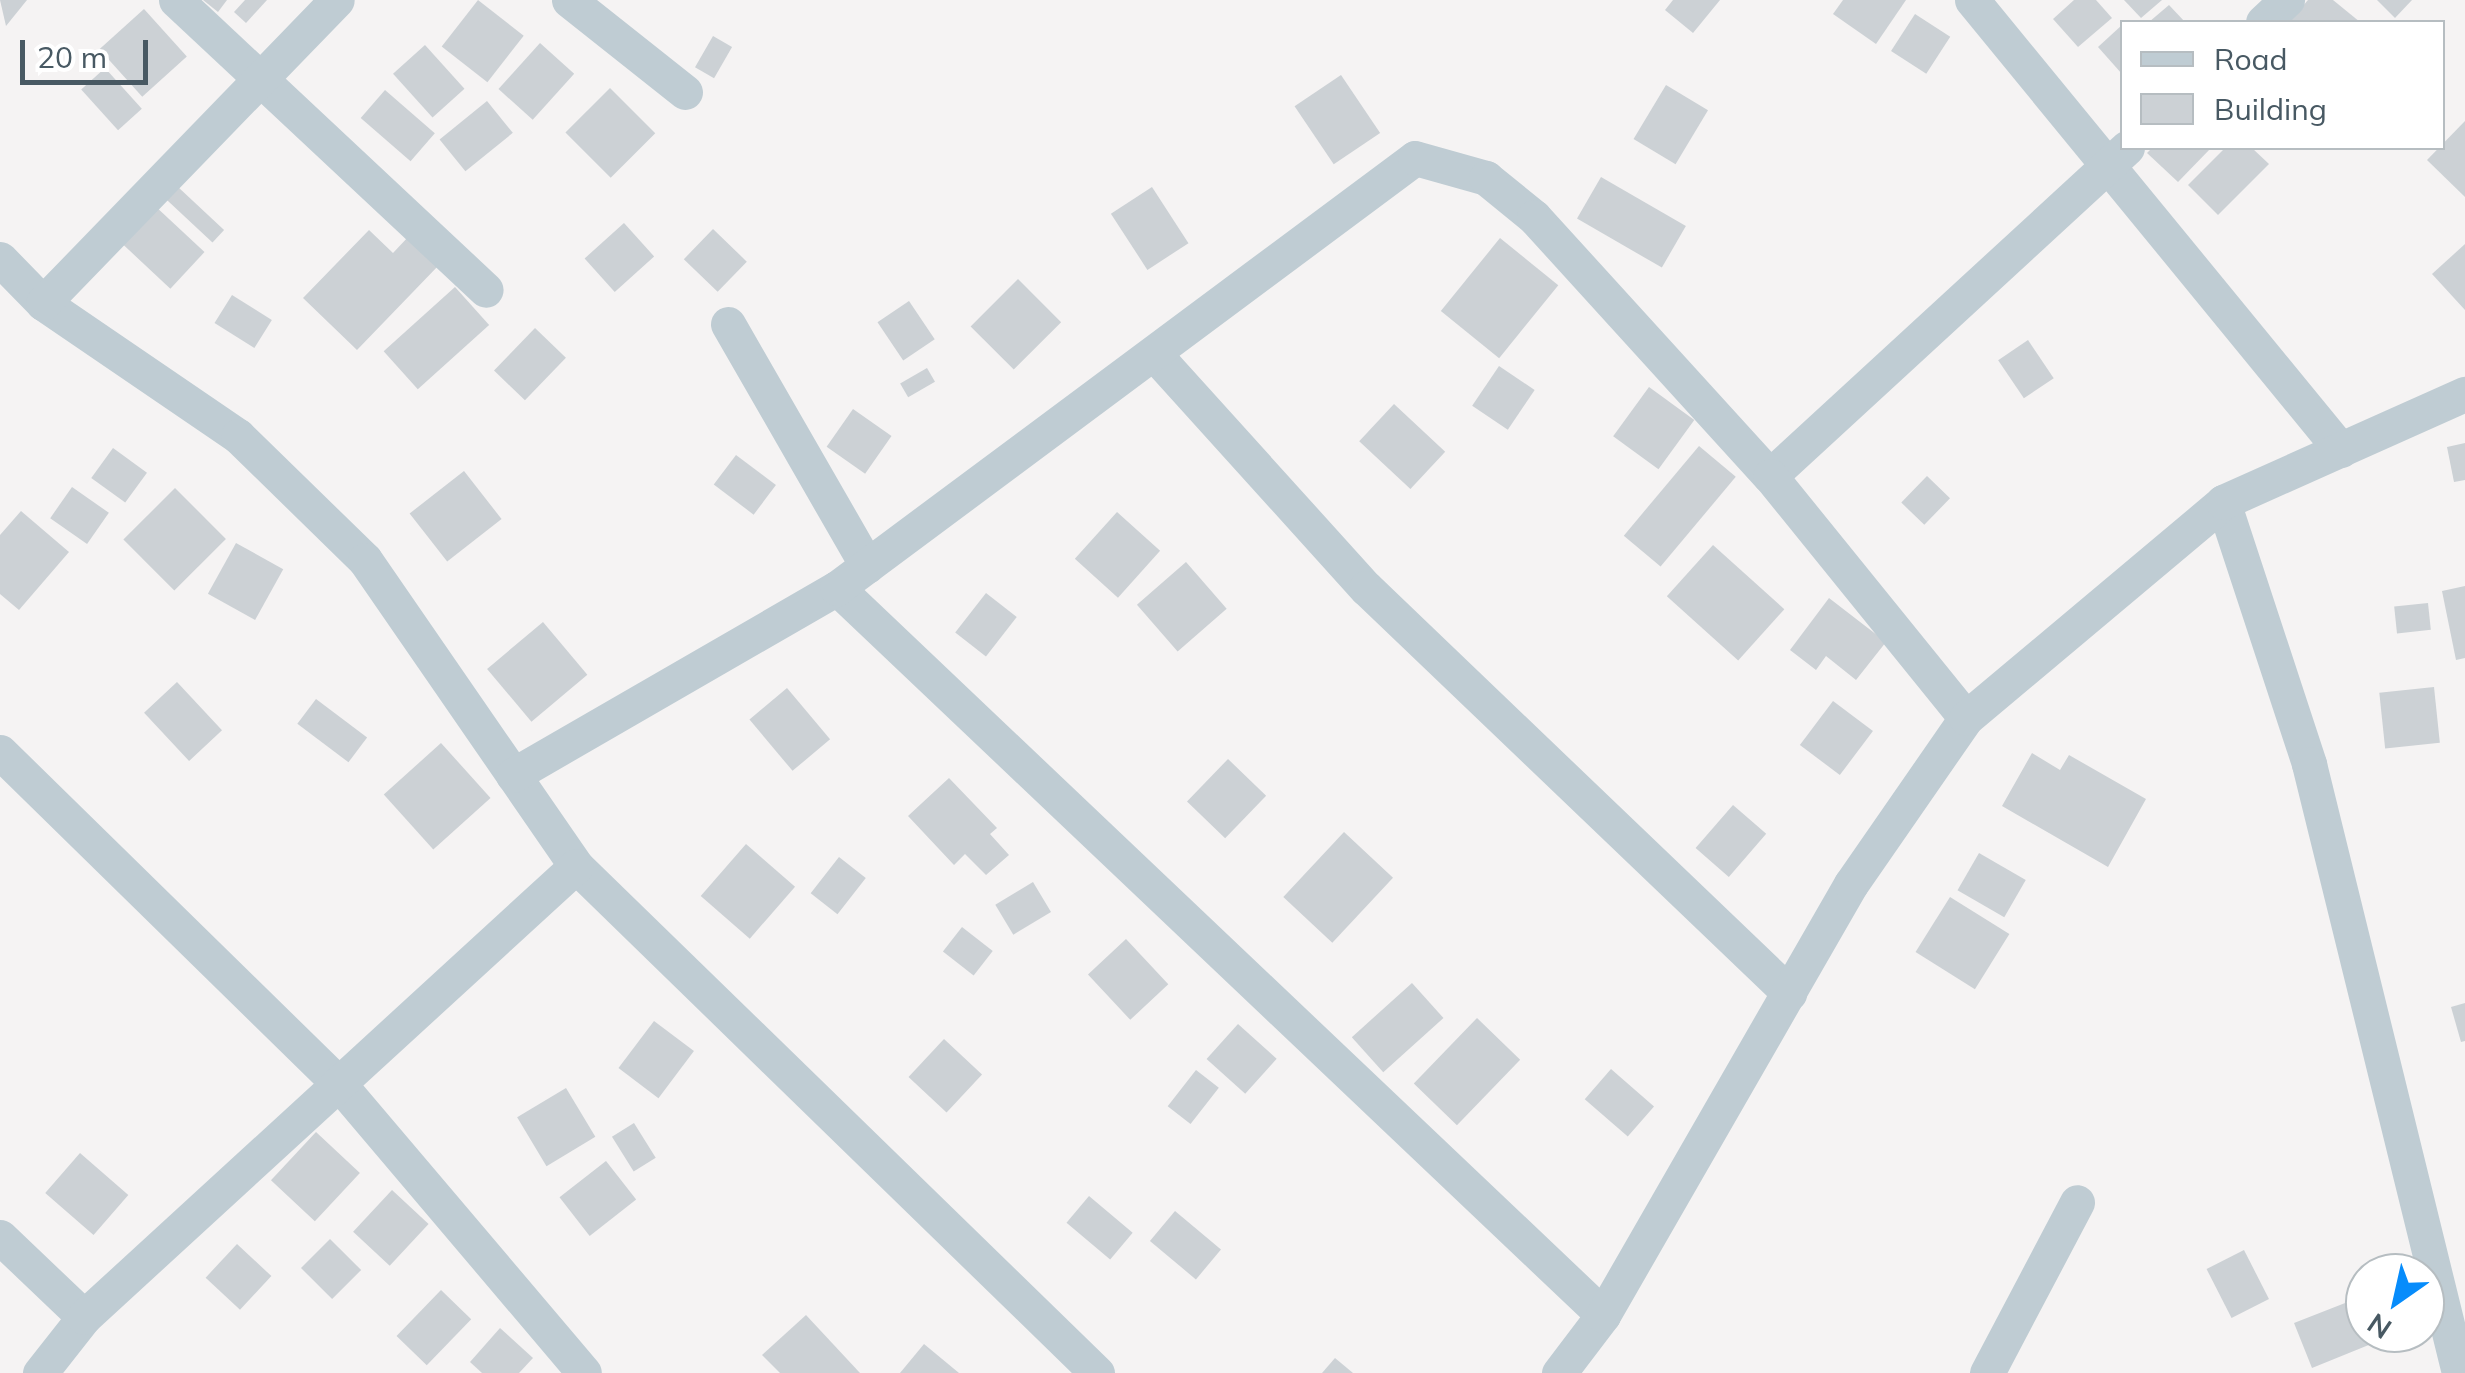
<!DOCTYPE html>
<style>
body{margin:0}
#map{position:relative;width:2465px;height:1373px;overflow:hidden;background:#f5f3f3;font-family:Mulish,sans-serif}
div>[style]{position:absolute}
[style*='--x']{left:calc(var(--x)*1px);top:calc(var(--y)*1px);width:calc(var(--w)*1px);rotate:calc(var(--a)*1deg)}
.building>*{inset:0;background:#ccd1d5;transform-origin:0 0}
.minor>*{height:35px;margin:-17.5px;padding:0 17.5px;transform-origin:17.5px;border-radius:17.5px;background:#bfccd3}
span{translate:-50% -50%;white-space:nowrap;text-align:center;line-height:1.15;-webkit-text-stroke:8px #fff;paint-order:stroke}
.legend{position:absolute;left:2120px;top:20px;width:325px;height:130px;box-sizing:border-box;background:#fff;border:2px solid #b6bdc1;margin:0;padding:12px 18px;list-style:none;font-size:30px;color:#485963}
.legend li{display:flex;align-items:center;gap:20px;height:50px}
.legend b{width:50px;border:2px solid #b6bdc1}
.north{position:absolute;left:2345px;top:1253px;width:100px;height:100px;box-sizing:border-box;background:#fff;border:2px solid #b6bdc1;border-radius:50%;rotate:214deg;font-size:28px;font-weight:700;line-height:40px;text-align:center;color:#485963}
.north::after{content:'';display:block;margin:auto;width:35px;height:45px;background:#078cfb;clip-path:polygon(50% 0,100% 100%,50% 72%,0 100%)}
.scale{position:absolute;left:20px;top:40px;width:128px;height:45px;box-sizing:border-box;border:5px solid #485963;border-top:0;padding-left:12px;font-size:30px;line-height:35px;white-space:nowrap;color:#485963;-webkit-text-stroke:8px #fff;paint-order:stroke}
</style>
<div id="map">
<div class="building">
<div style="clip-path:polygon(0 0,27px 0,6px 26px)"></div>
<div style="clip-path:polygon(203px 0,227px 0,218px 12px)"></div>
<div style="clip-path:polygon(245px 0,267px 0,246px 23px,234px 12px)"></div>
<div style="left:478px;top:0;width:58px;height:59px;rotate:38deg"></div>
<div style="clip-path:polygon(1673px 0,1720px 0,1693px 33px,1665px 10px)"></div>
<div style="clip-path:polygon(1843px 0,1906px 0,1876px 44px,1833px 14px)"></div>
<div style="clip-path:polygon(2074px 0,2096px 0,2112px 18px,2078px 47px,2053px 19px)"></div>
<div style="clip-path:polygon(2124px 0,2162px 0,2141px 18px)"></div>
<div style="clip-path:polygon(2308px 0,2333px 0,2360px 22px,2289px 22px)"></div>
<div style="clip-path:polygon(2377px 0,2412px 0,2395px 18px)"></div>
<div style="clip-path:polygon(2169px 5px,2185px 22px,2149px 22px)"></div>
<div style="left:144px;top:9px;width:64px;height:60px;rotate:48deg"></div>
<div style="left:1915px;top:14px;width:42px;height:44px;rotate:33deg"></div>
<div style="clip-path:polygon(2122px 25px,2122px 74px,2098px 47px)"></div>
<div style="left:713px;top:36px;width:22px;height:36px;rotate:30deg"></div>
<div style="left:540px;top:43px;width:46px;height:62px;rotate:42deg"></div>
<div style="left:425px;top:45px;width:59px;height:43px;rotate:48deg"></div>
<div style="left:105px;top:68px;width:55px;height:32px;rotate:48deg"></div>
<div style="left:1341px;top:75px;width:70px;height:56px;rotate:56deg"></div>
<div style="left:1666px;top:85px;width:49px;height:63px;rotate:31deg"></div>
<div style="left:610px;top:88px;width:64px;height:63px;rotate:45deg"></div>
<div style="left:385px;top:90px;width:66px;height:37px;rotate:41deg"></div>
<div style="left:487px;top:101px;width:41px;height:61px;rotate:51deg"></div>
<div style="clip-path:polygon(2465px 121px,2465px 197px,2427px 160px)"></div>
<div style="clip-path:polygon(2152px 148px,2211px 148px,2178px 182px,2147px 153px)"></div>
<div style="clip-path:polygon(2225px 148px,2252px 148px,2269px 164px,2218px 215px,2188px 185px)"></div>
<div style="left:1601px;top:177px;width:98px;height:48px;rotate:30deg"></div>
<div style="left:178px;top:187px;width:63px;height:17px;rotate:43deg"></div>
<div style="left:1152px;top:187px;width:67px;height:49px;rotate:57deg"></div>
<div style="left:154px;top:205px;width:69px;height:50px;rotate:43deg"></div>
<div style="left:624px;top:223px;width:45px;height:53px;rotate:48deg"></div>
<div style="left:713px;top:229px;width:47px;height:42px;rotate:44deg"></div>
<div style="clip-path:polygon(369px 230px,393px 253px,409px 236px,439px 265px,357px 350px,303px 298px)"></div>
<div style="left:1500px;top:238px;width:75px;height:94px;rotate:39deg"></div>
<div style="clip-path:polygon(2465px 244px,2465px 310px,2432px 274px)"></div>
<div style="left:1018px;top:279px;width:61px;height:67px;rotate:45deg"></div>
<div style="left:455px;top:287px;width:51px;height:96px;rotate:48deg"></div>
<div style="left:232px;top:295px;width:47px;height:33px;rotate:32deg"></div>
<div style="left:909px;top:301px;width:46px;height:38px;rotate:56deg"></div>
<div style="left:535px;top:328px;width:43px;height:59px;rotate:44deg"></div>
<div style="left:2028px;top:340px;width:46px;height:36px;rotate:56deg"></div>
<div style="left:1499px;top:366px;width:43px;height:48px;rotate:34deg"></div>
<div style="left:927px;top:368px;width:16px;height:31px;rotate:60deg"></div>
<div style="left:1649px;top:387px;width:56px;height:61px;rotate:36deg"></div>
<div style="left:1394px;top:404px;width:70px;height:51px;rotate:43deg"></div>
<div style="left:853px;top:409px;width:47px;height:46px;rotate:35deg"></div>
<div style="clip-path:polygon(2465px 443px,2465px 480px,2454px 482px,2447px 447px)"></div>
<div style="left:1699px;top:446px;width:48px;height:117px;rotate:40deg"></div>
<div style="left:113px;top:448px;width:42px;height:37px;rotate:36deg"></div>
<div style="left:736px;top:455px;width:50px;height:37px;rotate:37deg"></div>
<div style="left:464px;top:471px;width:61px;height:69px;rotate:52deg"></div>
<div style="left:1927px;top:476px;width:32px;height:37px;rotate:44deg"></div>
<div style="left:72px;top:487px;width:45px;height:38px;rotate:35deg"></div>
<div style="left:175px;top:488px;width:72px;height:73px;rotate:45deg"></div>
<div style="clip-path:polygon(21px 511px,69px 552px,19px 610px,0 594px,0 535px)"></div>
<div style="left:1117px;top:512px;width:58px;height:63px;rotate:42deg"></div>
<div style="left:236px;top:543px;width:54px;height:58px;rotate:29deg"></div>
<div style="left:1713px;top:545px;width:96px;height:69px;rotate:42deg"></div>
<div style="left:1186px;top:562px;width:62px;height:65px;rotate:49deg"></div>
<div style="clip-path:polygon(2465px 586px,2465px 658px,2456px 660px,2442px 591px)"></div>
<div style="left:986px;top:593px;width:39px;height:50px;rotate:38deg"></div>
<div style="clip-path:polygon(1829px 598px,1886px 642px,1856px 680px,1826px 656px,1816px 670px,1790px 650px)"></div>
<div style="left:2428px;top:603px;width:27px;height:34px;rotate:84deg"></div>
<div style="left:543px;top:622px;width:69px;height:73px;rotate:50deg"></div>
<div style="left:177px;top:682px;width:66px;height:45px;rotate:47deg"></div>
<div style="left:2434px;top:687px;width:56px;height:55px;rotate:84deg"></div>
<div style="left:787px;top:688px;width:67px;height:49px;rotate:50deg"></div>
<div style="left:316px;top:699px;width:64px;height:31px;rotate:37deg"></div>
<div style="left:1833px;top:701px;width:50px;height:55px;rotate:37deg"></div>
<div style="left:441px;top:743px;width:74px;height:77px;rotate:48deg"></div>
<div style="clip-path:polygon(2032px 753px,2060px 770px,2069px 755px,2146px 799px,2108px 867px,2002px 806px)"></div>
<div style="left:1228px;top:759px;width:53px;height:59px;rotate:44deg"></div>
<div style="clip-path:polygon(949px 778px,997px 828px,990px 834px,1009px 855px,986px 875px,965px 854px,954px 865px,908px 816px)"></div>
<div style="left:1733px;top:805px;width:44px;height:57px;rotate:41deg"></div>
<div style="left:1344px;top:832px;width:67px;height:89px;rotate:43deg"></div>
<div style="left:746px;top:844px;width:65px;height:69px;rotate:41deg"></div>
<div style="left:1979px;top:853px;width:54px;height:43px;rotate:30deg"></div>
<div style="left:839px;top:857px;width:34px;height:46px;rotate:38deg"></div>
<div style="left:1033px;top:882px;width:35px;height:44px;rotate:59deg"></div>
<div style="left:1950px;top:897px;width:70px;height:65px;rotate:32deg"></div>
<div style="left:962px;top:927px;width:39px;height:31px;rotate:38deg"></div>
<div style="left:1126px;top:939px;width:62px;height:52px;rotate:47deg"></div>
<div style="left:1412px;top:983px;width:47px;height:81px;rotate:48deg"></div>
<div style="clip-path:polygon(2465px 1003px,2465px 1041px,2461px 1042px,2451px 1007px)"></div>
<div style="left:1477px;top:1018px;width:60px;height:91px;rotate:44deg"></div>
<div style="left:654px;top:1021px;width:50px;height:59px;rotate:37deg"></div>
<div style="left:1238px;top:1024px;width:52px;height:47px;rotate:42deg"></div>
<div style="left:944px;top:1039px;width:52px;height:52px;rotate:43deg"></div>
<div style="left:1611px;top:1069px;width:57px;height:40px;rotate:41deg"></div>
<div style="left:1196px;top:1070px;width:29px;height:46px;rotate:38deg"></div>
<div style="left:566px;top:1088px;width:57px;height:57px;rotate:59deg"></div>
<div style="left:634px;top:1123px;width:41px;height:26px;rotate:58deg"></div>
<div style="left:316px;top:1132px;width:60px;height:66px;rotate:43deg"></div>
<div style="left:80px;top:1153px;width:64px;height:53px;rotate:41deg"></div>
<div style="left:606px;top:1161px;width:49px;height:59px;rotate:52deg"></div>
<div style="left:392px;top:1190px;width:50px;height:57px;rotate:43deg"></div>
<div style="left:1089px;top:1196px;width:57px;height:35px;rotate:40deg"></div>
<div style="left:1175px;top:1211px;width:60px;height:39px;rotate:40deg"></div>
<div style="left:330px;top:1239px;width:44px;height:41px;rotate:45deg"></div>
<div style="left:237px;top:1244px;width:47px;height:46px;rotate:43deg"></div>
<div style="left:2244px;top:1250px;width:55px;height:42px;rotate:63deg"></div>
<div style="left:441px;top:1290px;width:42px;height:64px;rotate:44deg"></div>
<div style="clip-path:polygon(2363px 1296px,2365px 1333px,2381px 1340px,2312px 1368px,2294px 1323px)"></div>
<div style="clip-path:polygon(806px 1315px,860px 1373px,780px 1373px,762px 1355px)"></div>
<div style="clip-path:polygon(500px 1328px,533px 1358px,519px 1373px,482px 1373px,470px 1362px)"></div>
<div style="clip-path:polygon(924px 1344px,959px 1373px,900px 1373px)"></div>
<div style="clip-path:polygon(1335px 1358px,1353px 1373px,1322px 1373px)"></div>
</div>
<div class="minor">
<div style="--x:176;--y:0;--w:424;--a:43.1"></div>
<div style="--x:569;--y:0;--w:148;--a:38.4"></div>
<div style="--x:1972;--y:0;--w:582;--a:50.65"></div>
<div style="--x:2263;--y:22;--w:33;--a:-43"></div>
<div style="--x:0;--y:259;--w:62;--a:45.7"></div>
<div style="--x:43;--y:303;--w:236;--a:34.3"></div>
<div style="--x:238;--y:436;--w:177;--a:44.3"></div>
<div style="--x:365;--y:560;--w:372;--a:55.4"></div>
<div style="--x:576;--y:866;--w:727;--a:44.22"></div>
<div style="--x:43;--y:303;--w:422;--a:-45.9"></div>
<div style="--x:728;--y:324;--w:279;--a:60.1"></div>
<div style="--x:1157;--y:357;--w:312;--a:47.9"></div>
<div style="--x:1366;--y:588;--w:586;--a:43.75"></div>
<div style="--x:1770;--y:476;--w:485;--a:-42.6"></div>
<div style="--x:2223;--y:502;--w:276;--a:71.8"></div>
<div style="--x:2309;--y:764;--w:627;--a:76.16"></div>
<div style="--x:837;--y:588;--w:1056;--a:43.5"></div>
<div style="--x:0;--y:752;--w:476;--a:44.4"></div>
<div style="--x:340;--y:1085;--w:377;--a:49.7"></div>
<div style="--x:513;--y:775;--w:374;--a:-30"></div>
<div style="--x:837;--y:588;--w:720;--a:-36.65"></div>
<div style="--x:1415;--y:158;--w:74;--a:15.7"></div>
<div style="--x:1486;--y:178;--w:62;--a:39.1"></div>
<div style="--x:1534;--y:217;--w:350;--a:47.7"></div>
<div style="--x:1770;--y:476;--w:311;--a:51"></div>
<div style="--x:0;--y:1237;--w:116;--a:43.6"></div>
<div style="--x:40;--y:1373;--w:71;--a:-51.8"></div>
<div style="--x:84;--y:1317;--w:667;--a:-42.51"></div>
<div style="--x:1559;--y:1373;--w:73;--a:-52.8"></div>
<div style="--x:1603;--y:1315;--w:497;--a:-60.1"></div>
<div style="--x:1851;--y:884;--w:202;--a:-55.3"></div>
<div style="--x:1966;--y:718;--w:336;--a:-40"></div>
<div style="--x:2223;--y:502;--w:265;--a:-24.1"></div>
<div style="--x:1987;--y:1373;--w:193;--a:-62.2"></div>
</div>
<ul class="legend">
<li><b style="height:12px;background:#bfccd3"></b>Road</li>
<li><b style="height:28px;background:#ccd1d5"></b>Building</li>
</ul>
<div class="north">N</div>
<div class="scale">20 m</div>
</div>
